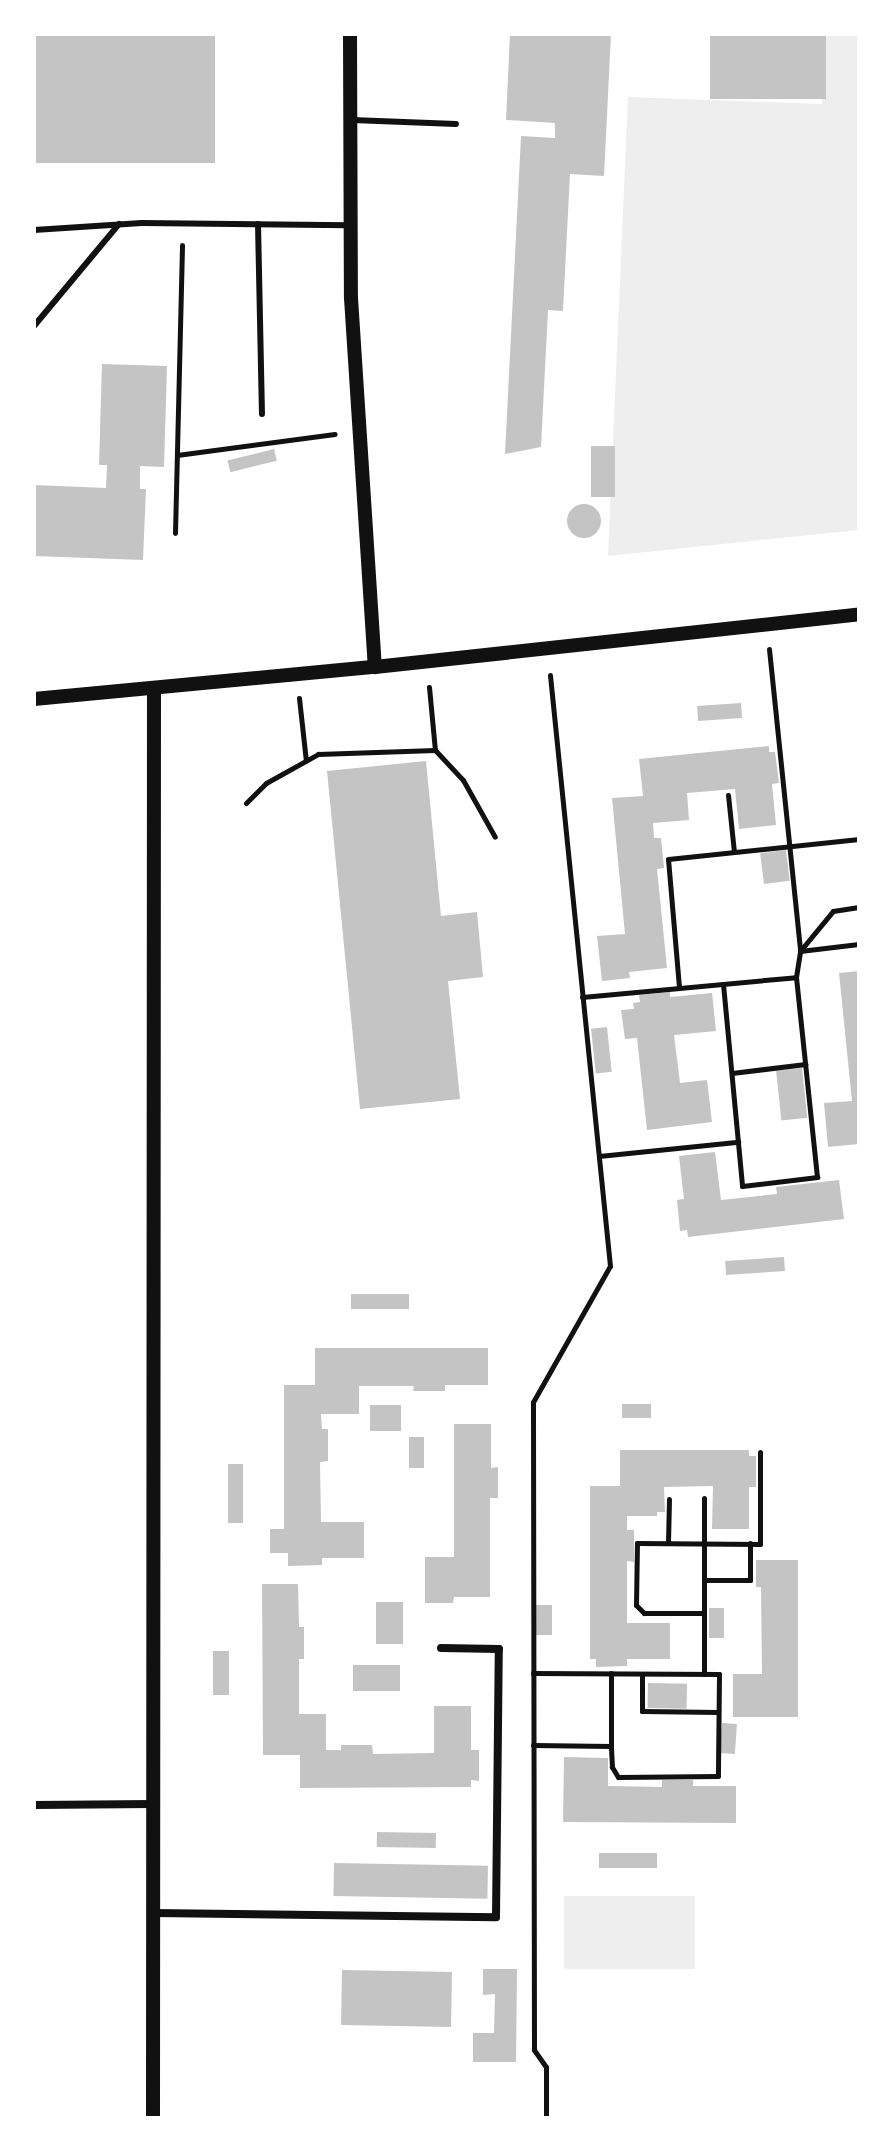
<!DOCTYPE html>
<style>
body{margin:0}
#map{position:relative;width:893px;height:2152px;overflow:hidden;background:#fff;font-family:Overpass,sans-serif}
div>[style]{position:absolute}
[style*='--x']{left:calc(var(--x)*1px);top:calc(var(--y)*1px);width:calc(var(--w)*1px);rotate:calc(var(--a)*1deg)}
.green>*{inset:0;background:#eee;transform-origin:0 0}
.building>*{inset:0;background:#c4c4c4;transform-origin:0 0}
.round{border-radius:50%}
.path>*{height:5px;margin:-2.5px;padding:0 2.5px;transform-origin:2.5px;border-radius:2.5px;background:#111}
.service>*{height:6px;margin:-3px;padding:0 3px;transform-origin:3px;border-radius:3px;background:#111}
.minor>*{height:8px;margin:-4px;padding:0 4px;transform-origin:4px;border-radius:4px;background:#111}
.tertiary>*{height:14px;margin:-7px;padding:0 7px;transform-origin:7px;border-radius:7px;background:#111}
span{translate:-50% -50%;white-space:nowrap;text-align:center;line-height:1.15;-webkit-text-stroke:6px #fff;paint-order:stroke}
.frame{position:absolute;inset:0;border:36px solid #fff;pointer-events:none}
</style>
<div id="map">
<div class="green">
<div style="clip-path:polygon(825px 34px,859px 34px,859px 530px,608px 556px,628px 97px,822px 104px)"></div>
<div style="left:695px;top:1896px;width:73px;height:131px;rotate:90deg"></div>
</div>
<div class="building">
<div style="left:34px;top:34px;width:181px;height:129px"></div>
<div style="clip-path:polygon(510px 34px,611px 34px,604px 176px,570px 174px,563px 311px,548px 310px,541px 447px,505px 454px,521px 136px,555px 138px,555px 123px,506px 120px)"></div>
<div style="left:710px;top:34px;width:116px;height:65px"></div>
<div style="clip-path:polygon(102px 364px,167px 366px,164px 467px,140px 466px,140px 489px,146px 489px,143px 560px,34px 556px,34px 485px,106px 488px,107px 465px,99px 465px)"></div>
<div style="left:591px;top:446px;width:24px;height:51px"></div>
<div style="left:274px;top:449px;width:12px;height:48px;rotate:76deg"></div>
<div class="round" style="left:567px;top:504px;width:34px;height:34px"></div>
<div style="left:741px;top:703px;width:15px;height:44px;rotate:86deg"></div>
<div style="clip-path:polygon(769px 746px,769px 752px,775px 752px,779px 783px,772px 784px,776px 825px,739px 829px,735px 789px,687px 793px,689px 820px,653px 823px,654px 838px,661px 838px,664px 868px,657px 869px,667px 968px,629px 972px,630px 978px,602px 981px,597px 936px,625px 934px,612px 798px,643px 796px,639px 759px)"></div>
<div style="clip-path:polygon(426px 761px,441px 916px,477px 912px,483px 977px,448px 981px,460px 1099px,360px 1109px,327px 771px)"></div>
<div style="left:786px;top:850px;width:31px;height:26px;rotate:83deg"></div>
<div style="clip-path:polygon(859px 971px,859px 1144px,828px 1147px,824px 1103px,852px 1101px,839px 973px)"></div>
<div style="clip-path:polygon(670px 992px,670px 997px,712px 993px,716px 1031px,674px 1035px,680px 1083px,707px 1080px,712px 1122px,647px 1130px,637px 1038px,625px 1039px,621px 1010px,634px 1009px,633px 1003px,640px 1002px,639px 995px)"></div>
<div style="left:607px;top:1027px;width:45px;height:16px;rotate:84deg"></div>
<div style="left:802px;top:1068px;width:50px;height:26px;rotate:84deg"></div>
<div style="clip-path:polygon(715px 1152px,721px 1200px,777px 1194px,776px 1187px,839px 1180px,844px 1219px,688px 1237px,687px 1230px,680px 1231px,677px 1200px,684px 1199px,679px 1156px)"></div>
<div style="left:784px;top:1257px;width:14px;height:59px;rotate:86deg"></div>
<div style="left:351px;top:1294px;width:58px;height:15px"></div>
<div style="clip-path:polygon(315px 1348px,488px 1348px,488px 1385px,445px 1385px,445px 1391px,413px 1391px,414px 1386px,359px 1386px,359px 1414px,321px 1414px,322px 1429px,328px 1429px,328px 1461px,320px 1462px,321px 1522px,364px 1522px,364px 1558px,322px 1558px,322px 1565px,288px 1566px,288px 1553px,270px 1553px,270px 1529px,284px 1529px,284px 1385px,315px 1385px)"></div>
<div style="left:622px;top:1404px;width:29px;height:14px"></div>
<div style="left:370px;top:1405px;width:31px;height:26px"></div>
<div style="clip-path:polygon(454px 1424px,491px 1424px,491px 1468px,498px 1467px,498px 1498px,490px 1498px,490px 1597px,454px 1597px,453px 1603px,425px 1603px,425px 1557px,454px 1557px)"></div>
<div style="left:409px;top:1437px;width:15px;height:31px"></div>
<div style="clip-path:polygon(620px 1450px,749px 1450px,749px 1456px,756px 1456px,756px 1487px,749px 1487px,749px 1529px,712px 1529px,713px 1486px,664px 1487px,665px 1512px,657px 1512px,657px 1516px,627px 1516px,627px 1530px,634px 1530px,634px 1562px,627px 1561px,627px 1623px,670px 1623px,670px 1659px,627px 1659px,627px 1666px,596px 1667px,596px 1659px,590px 1659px,590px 1486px,620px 1486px)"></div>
<div style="left:228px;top:1464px;width:15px;height:59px"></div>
<div style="clip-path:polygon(756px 1560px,798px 1560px,798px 1717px,733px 1717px,733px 1674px,762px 1674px,761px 1587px,756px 1587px)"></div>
<div style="clip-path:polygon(262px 1584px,298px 1584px,299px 1627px,304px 1627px,304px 1659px,299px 1659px,299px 1714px,326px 1714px,326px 1750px,341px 1750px,341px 1745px,372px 1745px,373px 1754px,434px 1753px,434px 1706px,471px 1706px,471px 1750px,479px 1750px,479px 1781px,471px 1780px,471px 1787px,300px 1788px,300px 1755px,263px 1755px)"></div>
<div style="left:376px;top:1602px;width:27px;height:42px"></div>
<div style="left:536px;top:1605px;width:16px;height:30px"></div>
<div style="left:709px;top:1608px;width:15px;height:30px"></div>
<div style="left:213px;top:1651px;width:16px;height:44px"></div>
<div style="left:353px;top:1665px;width:47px;height:26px"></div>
<div style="left:648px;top:1683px;width:39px;height:25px;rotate:1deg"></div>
<div style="left:722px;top:1723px;width:15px;height:30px;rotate:4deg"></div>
<div style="clip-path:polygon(564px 1757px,608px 1758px,608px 1786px,662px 1787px,662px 1780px,693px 1780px,693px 1786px,736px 1786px,736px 1823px,563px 1822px)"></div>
<div style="left:377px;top:1832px;width:59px;height:15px;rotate:1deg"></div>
<div style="left:599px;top:1853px;width:58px;height:15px"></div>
<div style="left:334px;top:1863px;width:154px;height:33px;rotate:1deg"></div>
<div style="clip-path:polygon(483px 1969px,517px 1969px,516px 2062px,473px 2062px,473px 2033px,494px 2033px,495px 1994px,483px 1995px)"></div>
<div style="left:342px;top:1970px;width:110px;height:55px;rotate:1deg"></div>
</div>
<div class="path">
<div style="--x:177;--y:455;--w:159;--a:-7.6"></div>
<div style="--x:175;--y:533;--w:288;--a:-88.6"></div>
<div style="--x:769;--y:649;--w:304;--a:84.1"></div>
<div style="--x:800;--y:951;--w:59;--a:-6.8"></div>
<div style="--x:429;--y:687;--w:63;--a:84.6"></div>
<div style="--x:299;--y:698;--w:63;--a:83.7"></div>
<div style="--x:728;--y:795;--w:57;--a:84"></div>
<div style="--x:246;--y:803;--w:28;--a:-45"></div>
<div style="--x:266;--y:783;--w:60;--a:-29.1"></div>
<div style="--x:318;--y:754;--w:117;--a:-2"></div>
<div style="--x:435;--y:750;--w:41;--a:47"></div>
<div style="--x:463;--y:780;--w:65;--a:60.7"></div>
<div style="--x:723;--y:984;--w:203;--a:84.6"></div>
<div style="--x:742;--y:1186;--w:76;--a:-6.8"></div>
<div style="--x:817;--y:1177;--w:201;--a:-96"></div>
<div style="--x:796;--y:977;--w:26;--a:-81"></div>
<div style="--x:800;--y:951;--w:52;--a:-50.5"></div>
<div style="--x:833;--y:911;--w:26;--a:-9"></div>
<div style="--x:679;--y:987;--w:128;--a:-94.9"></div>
<div style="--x:668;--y:859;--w:192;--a:-6"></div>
<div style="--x:582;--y:997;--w:215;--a:-5.3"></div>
<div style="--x:732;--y:1073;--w:74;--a:-7"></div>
<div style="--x:599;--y:1156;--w:140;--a:-5.8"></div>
<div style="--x:704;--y:1498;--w:176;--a:90"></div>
<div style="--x:668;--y:1543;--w:44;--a:-88.7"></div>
<div style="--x:704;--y:1580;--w:46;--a:0"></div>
<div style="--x:750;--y:1580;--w:37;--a:-90"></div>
<div style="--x:704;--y:1613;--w:60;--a:180"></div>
<div style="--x:644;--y:1613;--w:11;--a:-135"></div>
<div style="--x:636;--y:1605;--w:62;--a:-89.1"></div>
<div style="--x:637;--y:1543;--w:123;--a:0.5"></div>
<div style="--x:760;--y:1544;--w:92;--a:-90"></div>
<div style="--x:533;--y:1673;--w:186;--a:0.3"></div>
<div style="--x:719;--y:1674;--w:102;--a:90.6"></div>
<div style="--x:718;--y:1776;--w:100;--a:179.4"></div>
<div style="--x:618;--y:1777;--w:12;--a:-121"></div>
<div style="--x:612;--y:1767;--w:21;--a:-93"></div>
<div style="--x:611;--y:1746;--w:78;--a:-179.3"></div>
<div style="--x:642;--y:1674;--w:37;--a:90"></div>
<div style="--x:642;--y:1711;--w:76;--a:0.8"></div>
<div style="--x:611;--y:1746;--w:73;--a:-90"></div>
<div style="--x:546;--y:2118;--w:51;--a:-90"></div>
<div style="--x:546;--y:2067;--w:21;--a:-125"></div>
<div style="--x:534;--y:2050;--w:648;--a:-90.09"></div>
<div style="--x:533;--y:1402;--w:156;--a:-60.5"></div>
<div style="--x:610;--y:1266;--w:594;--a:-95.8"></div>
</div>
<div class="service">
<div style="--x:352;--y:120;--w:104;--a:2.2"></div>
<div style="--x:258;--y:224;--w:190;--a:88.8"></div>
<div style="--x:34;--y:230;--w:108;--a:-3.7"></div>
<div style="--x:142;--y:223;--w:208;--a:0.6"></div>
<div style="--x:34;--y:326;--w:133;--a:-50.2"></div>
</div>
<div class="minor">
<div style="--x:34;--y:1805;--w:119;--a:-0.5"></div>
<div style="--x:153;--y:1913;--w:343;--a:0.7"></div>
<div style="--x:496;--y:1917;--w:268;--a:-89.4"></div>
<div style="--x:499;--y:1649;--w:58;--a:-179"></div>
</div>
<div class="tertiary">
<div style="--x:350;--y:34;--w:264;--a:89.8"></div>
<div style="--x:351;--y:298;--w:370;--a:86.3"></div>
<div style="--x:34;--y:699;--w:342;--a:-5.4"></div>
<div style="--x:375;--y:667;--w:487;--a:-6.2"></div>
<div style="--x:153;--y:2118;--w:1430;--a:-89.96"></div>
</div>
<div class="frame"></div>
</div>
